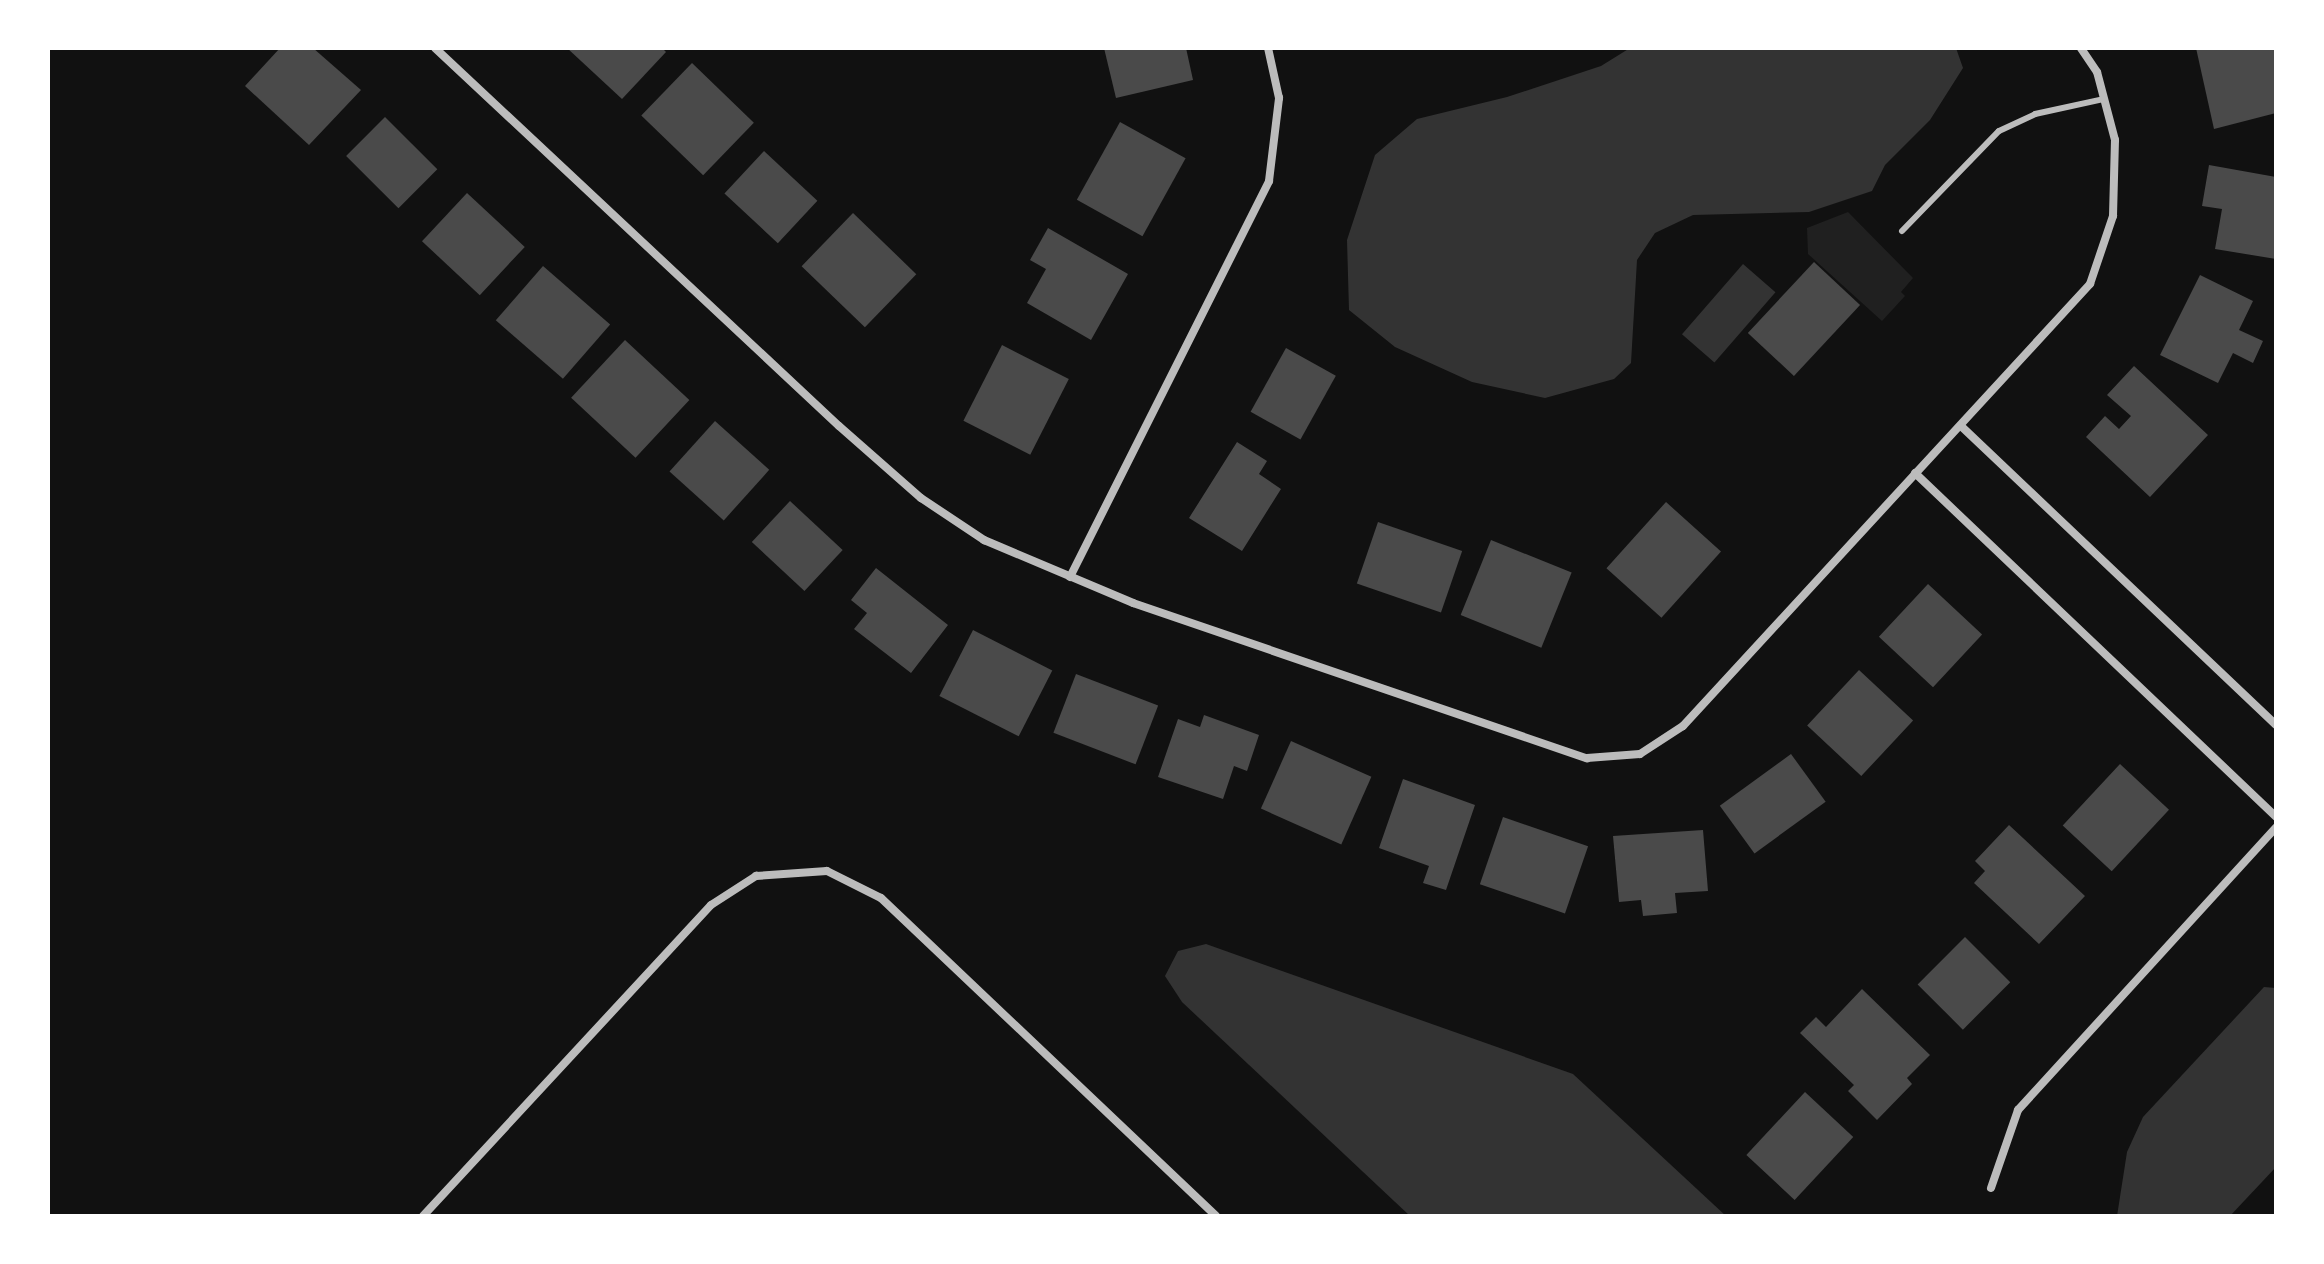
<!DOCTYPE html>
<style>
body{margin:0}
#map{position:relative;width:2324px;height:1264px;overflow:hidden;background:#111;font-family:"Varela Round",sans-serif}
div>[style]{position:absolute}
[style*='--x']{left:calc(var(--x)*1px);top:calc(var(--y)*1px);width:calc(var(--w)*1px);rotate:calc(var(--a)*1deg)}
.green>*{inset:0;background:#202020}
.water>*{inset:0;background:#333;transform-origin:0 0}
.building>*{inset:0;background:#4a4a4a;transform-origin:0 0}
.service>*{height:6px;margin:-3px;padding:0 3px;transform-origin:3px;border-radius:3px;background:#bcbcbc}
.minor>*{height:8px;margin:-4px;padding:0 4px;transform-origin:4px;border-radius:4px;background:#bcbcbc}
span{translate:-50% -50%;white-space:nowrap;text-align:center;line-height:1.15;-webkit-text-stroke:7px #fff;paint-order:stroke}
.frame{position:absolute;inset:0;border:50px solid #fff;pointer-events:none}
</style>
<div id="map">
<div class="green">
<div style="clip-path:polygon(1848px 212px,1913px 278px,1901px 292px,1905px 296px,1882px 321px,1808px 254px,1807px 228px)"></div>
</div>
<div class="water">
<div style="clip-path:polygon(1630px 48px,1956px 48px,1963px 68px,1930px 120px,1885px 165px,1872px 191px,1809px 212px,1693px 215px,1655px 233px,1637px 260px,1631px 363px,1614px 379px,1545px 398px,1472px 382px,1395px 347px,1349px 310px,1347px 240px,1375px 155px,1417px 119px,1507px 97px,1601px 66px)"></div>
<div style="left:1743px;top:264px;width:43px;height:93px;rotate:41deg"></div>
<div style="clip-path:polygon(1206px 944px,1573px 1074px,1726px 1216px,1410px 1216px,1182px 1002px,1165px 976px,1178px 951px)"></div>
<div style="clip-path:polygon(2264px 987px,2276px 988px,2276px 1167px,2230px 1216px,2117px 1216px,2127px 1152px,2143px 1117px)"></div>
</div>
<div class="building">
<div style="clip-path:polygon(280px 48px,313px 48px,361px 90px,309px 145px,245px 86px)"></div>
<div style="clip-path:polygon(567px 48px,662px 48px,666px 52px,622px 99px)"></div>
<div style="clip-path:polygon(1104px 48px,1186px 48px,1193px 80px,1116px 98px)"></div>
<div style="clip-path:polygon(2196px 48px,2274px 48px,2276px 113px,2214px 129px)"></div>
<div style="left:692px;top:63px;width:86px;height:73px;rotate:44deg"></div>
<div style="left:385px;top:117px;width:74px;height:55px;rotate:45deg"></div>
<div style="left:1120px;top:122px;width:75px;height:89px;rotate:29deg"></div>
<div style="left:764px;top:151px;width:73px;height:58px;rotate:43deg"></div>
<div style="clip-path:polygon(2209px 165px,2276px 177px,2276px 259px,2215px 249px,2222px 209px,2202px 206px)"></div>
<div style="left:467px;top:193px;width:79px;height:66px;rotate:43deg"></div>
<div style="left:853px;top:213px;width:88px;height:74px;rotate:44deg"></div>
<div style="clip-path:polygon(1048px 228px,1128px 274px,1091px 340px,1027px 303px,1046px 269px,1030px 260px)"></div>
<div style="left:1814px;top:262px;width:63px;height:97px;rotate:43deg"></div>
<div style="left:543px;top:266px;width:89px;height:72px;rotate:41deg"></div>
<div style="clip-path:polygon(2200px 275px,2253px 301px,2239px 330px,2263px 341px,2253px 363px,2233px 353px,2218px 383px,2160px 355px)"></div>
<div style="left:625px;top:340px;width:88px;height:79px;rotate:43deg"></div>
<div style="left:1002px;top:345px;width:75px;height:85px;rotate:27deg"></div>
<div style="left:1286px;top:348px;width:57px;height:73px;rotate:29deg"></div>
<div style="clip-path:polygon(2134px 366px,2208px 435px,2150px 497px,2086px 437px,2105px 416px,2119px 429px,2131px 416px,2107px 395px)"></div>
<div style="left:715px;top:421px;width:73px;height:68px;rotate:42deg"></div>
<div style="clip-path:polygon(1237px 442px,1267px 461px,1259px 474px,1281px 489px,1242px 551px,1189px 518px)"></div>
<div style="left:790px;top:501px;width:72px;height:56px;rotate:43deg"></div>
<div style="left:1666px;top:502px;width:74px;height:89px;rotate:42deg"></div>
<div style="left:1378px;top:522px;width:89px;height:65px;rotate:19deg"></div>
<div style="left:1491px;top:540px;width:87px;height:81px;rotate:22deg"></div>
<div style="clip-path:polygon(876px 568px,948px 625px,911px 673px,854px 629px,867px 613px,851px 600px)"></div>
<div style="left:1928px;top:584px;width:74px;height:72px;rotate:43deg"></div>
<div style="left:973px;top:630px;width:89px;height:74px;rotate:27deg"></div>
<div style="left:1859px;top:670px;width:74px;height:76px;rotate:43deg"></div>
<div style="left:1076px;top:674px;width:88px;height:63px;rotate:21deg"></div>
<div style="clip-path:polygon(1204px 715px,1259px 735px,1247px 771px,1234px 766px,1223px 799px,1158px 777px,1178px 719px,1200px 727px)"></div>
<div style="left:1291px;top:741px;width:88px;height:74px;rotate:24deg"></div>
<div style="left:1791px;top:754px;width:59px;height:88px;rotate:54deg"></div>
<div style="left:2120px;top:764px;width:67px;height:84px;rotate:43deg"></div>
<div style="clip-path:polygon(1403px 779px,1475px 805px,1446px 890px,1423px 883px,1429px 866px,1379px 848px)"></div>
<div style="left:1503px;top:817px;width:90px;height:71px;rotate:19deg"></div>
<div style="clip-path:polygon(2009px 825px,2085px 896px,2039px 944px,1974px 883px,1985px 871px,1975px 861px)"></div>
<div style="clip-path:polygon(1703px 830px,1708px 891px,1675px 893px,1677px 913px,1643px 916px,1641px 900px,1619px 902px,1613px 836px)"></div>
<div style="left:1965px;top:937px;width:64px;height:67px;rotate:45deg"></div>
<div style="clip-path:polygon(1862px 989px,1930px 1055px,1907px 1078px,1912px 1084px,1877px 1120px,1848px 1091px,1854px 1085px,1800px 1033px,1816px 1017px,1826px 1027px)"></div>
<div style="left:1805px;top:1092px;width:66px;height:86px;rotate:43deg"></div>
</div>
<div class="service">
<div style="--x:1902;--y:231;--w:139;--a:-45.9"></div>
<div style="--x:1999;--y:131;--w:40;--a:-25"></div>
<div style="--x:2035;--y:114;--w:71;--a:-12.3"></div>
</div>
<div class="minor">
<div style="--x:435;--y:48;--w:553;--a:43.1"></div>
<div style="--x:839;--y:426;--w:109;--a:41.3"></div>
<div style="--x:921;--y:498;--w:76;--a:33.7"></div>
<div style="--x:984;--y:540;--w:162;--a:22.9"></div>
<div style="--x:1133;--y:603;--w:480;--a:18.9"></div>
<div style="--x:1587;--y:758;--w:53;--a:-4.3"></div>
<div style="--x:1640;--y:754;--w:51;--a:-33.1"></div>
<div style="--x:1683;--y:726;--w:601;--a:-47.36"></div>
<div style="--x:2090;--y:284;--w:72;--a:-71.3"></div>
<div style="--x:2113;--y:216;--w:76;--a:-88.5"></div>
<div style="--x:2115;--y:140;--w:70;--a:-104.8"></div>
<div style="--x:2097;--y:72;--w:29;--a:-124"></div>
<div style="--x:1961;--y:426;--w:434;--a:43.5"></div>
<div style="--x:1915;--y:473;--w:499;--a:43.6"></div>
<div style="--x:1070;--y:577;--w:443;--a:-63.3"></div>
<div style="--x:1269;--y:181;--w:84;--a:-83.1"></div>
<div style="--x:1279;--y:98;--w:51;--a:-102.4"></div>
<div style="--x:1991;--y:1188;--w:83;--a:-70.9"></div>
<div style="--x:2018;--y:1110;--w:383;--a:-47.6"></div>
<div style="--x:423;--y:1216;--w:424;--a:-47.2"></div>
<div style="--x:711;--y:905;--w:54;--a:-32.8"></div>
<div style="--x:756;--y:876;--w:71;--a:-4"></div>
<div style="--x:827;--y:871;--w:60;--a:26.6"></div>
<div style="--x:881;--y:898;--w:462;--a:43.5"></div>
</div>
<div class="frame"></div>
</div>
